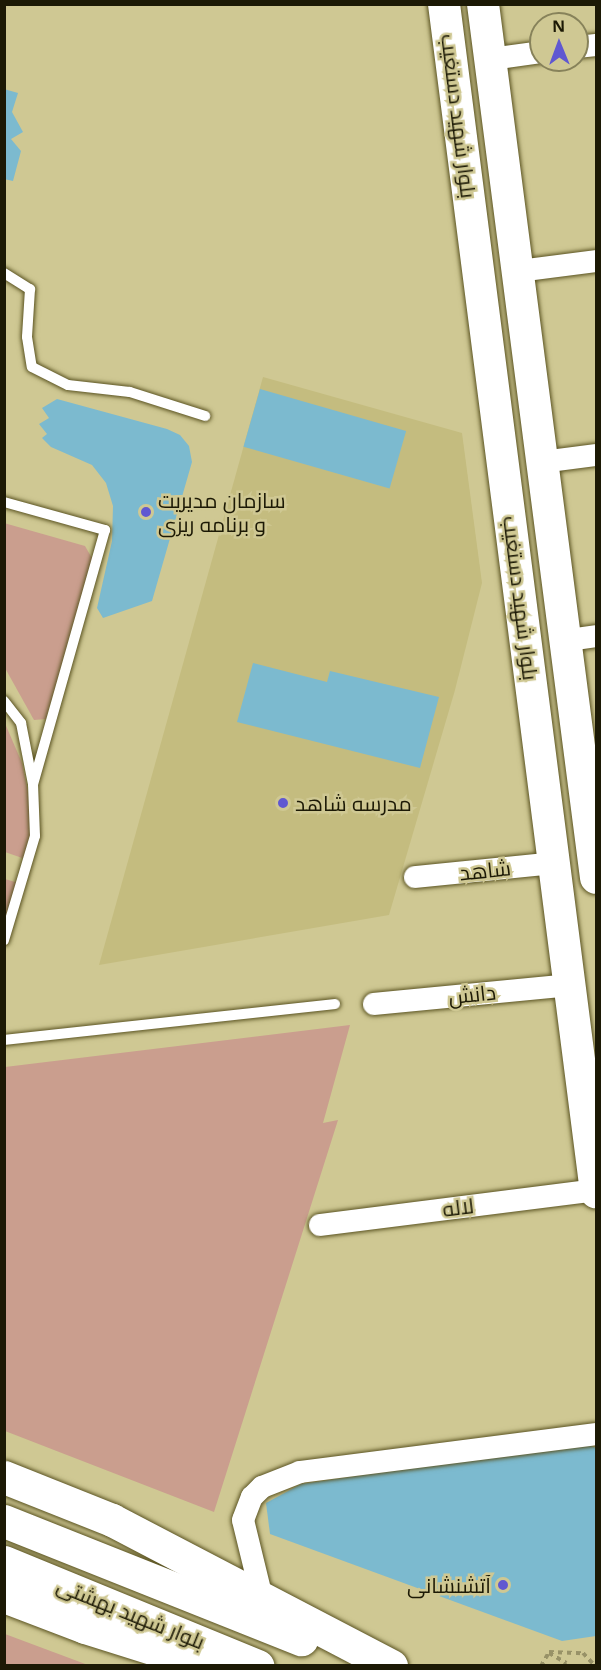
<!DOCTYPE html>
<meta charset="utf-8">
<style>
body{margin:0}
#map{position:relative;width:601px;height:1670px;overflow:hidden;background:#cfc893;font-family:"Noto Sans",Cairo,sans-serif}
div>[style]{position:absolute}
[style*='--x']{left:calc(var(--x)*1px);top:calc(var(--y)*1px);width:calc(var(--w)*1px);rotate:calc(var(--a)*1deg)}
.built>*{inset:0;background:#c4bc7f}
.green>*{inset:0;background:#ca9e8e}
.building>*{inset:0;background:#7cbacf;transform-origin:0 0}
.path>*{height:4px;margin-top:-2px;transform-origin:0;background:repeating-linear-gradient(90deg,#989267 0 4.5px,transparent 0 9px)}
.roads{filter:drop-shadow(0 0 2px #5b5422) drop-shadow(0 0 2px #5b5422)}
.lane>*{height:10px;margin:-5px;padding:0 5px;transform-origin:5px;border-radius:5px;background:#fff}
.street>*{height:22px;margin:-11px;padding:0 11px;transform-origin:11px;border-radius:11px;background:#fff}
.secondary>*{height:32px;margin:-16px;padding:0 16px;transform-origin:16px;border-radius:16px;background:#fff}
.primary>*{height:33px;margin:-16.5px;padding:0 16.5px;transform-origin:16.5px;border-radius:16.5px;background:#fff}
.dots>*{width:16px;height:16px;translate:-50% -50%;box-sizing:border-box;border:3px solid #cfc893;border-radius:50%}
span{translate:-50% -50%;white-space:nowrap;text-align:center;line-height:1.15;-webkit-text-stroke:5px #cfc893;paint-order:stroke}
.street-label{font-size:21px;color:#1c1905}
.poi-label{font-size:21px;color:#1c1905}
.left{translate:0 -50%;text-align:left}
.right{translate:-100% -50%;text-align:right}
.frame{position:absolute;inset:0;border:6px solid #1c1905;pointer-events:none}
.north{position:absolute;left:529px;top:12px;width:60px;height:60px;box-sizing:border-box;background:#cfc893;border:2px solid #87825a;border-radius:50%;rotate:359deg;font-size:16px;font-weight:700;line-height:24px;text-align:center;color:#1c1905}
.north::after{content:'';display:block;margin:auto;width:21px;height:27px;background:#6058d1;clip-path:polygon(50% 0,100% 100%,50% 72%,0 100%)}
</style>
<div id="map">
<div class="built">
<div style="clip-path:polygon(263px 377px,462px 433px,482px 583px,455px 690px,389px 915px,99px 965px)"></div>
</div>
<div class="green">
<div style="clip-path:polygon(4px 523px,85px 546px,93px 560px,46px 719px,34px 720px,5px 668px)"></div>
<div style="clip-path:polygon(4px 721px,22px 763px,30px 802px,31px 838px,25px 859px,5px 852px)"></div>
<div style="clip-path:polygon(5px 879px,18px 883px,5px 927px)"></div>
<div style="clip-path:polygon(350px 1025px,323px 1123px,338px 1120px,214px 1512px,5px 1431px,5px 1067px)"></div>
<div style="clip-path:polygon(4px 1634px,5px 1634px,88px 1665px,5px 1665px)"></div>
</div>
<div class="building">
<div style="clip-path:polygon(4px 89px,18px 93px,12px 112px,23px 132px,11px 139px,21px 151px,13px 181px,4px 179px)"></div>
<div style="left:260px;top:389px;width:152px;height:60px;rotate:16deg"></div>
<div style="clip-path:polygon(57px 399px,167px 429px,180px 435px,189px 446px,192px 462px,152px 601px,103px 618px,97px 608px,112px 541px,113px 506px,106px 483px,92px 465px,51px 447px,42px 438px,47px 434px,39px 424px,49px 418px,42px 408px)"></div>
<div style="clip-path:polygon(253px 663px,327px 682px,330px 671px,439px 697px,420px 768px,237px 722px)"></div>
<div style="clip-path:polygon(584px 1443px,596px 1448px,596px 1636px,562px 1641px,270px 1534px,266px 1503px,301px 1484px)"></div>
</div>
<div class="path">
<div style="--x:549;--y:1652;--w:34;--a:2"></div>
<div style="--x:583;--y:1653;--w:18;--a:47"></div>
<div style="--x:549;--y:1653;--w:20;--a:30"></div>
<div style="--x:566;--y:1663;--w:4;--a:124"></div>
<div style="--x:541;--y:1666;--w:16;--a:-60"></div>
</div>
<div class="roads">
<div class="lane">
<div style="--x:4;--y:273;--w:31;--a:32"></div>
<div style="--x:30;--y:289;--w:48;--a:93.6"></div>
<div style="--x:27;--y:337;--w:30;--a:81"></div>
<div style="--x:32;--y:367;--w:40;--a:26.6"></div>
<div style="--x:68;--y:385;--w:62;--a:6.4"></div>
<div style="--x:130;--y:392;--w:79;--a:17.7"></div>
<div style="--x:4;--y:502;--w:105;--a:15.5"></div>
<div style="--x:105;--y:530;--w:264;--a:105.8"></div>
<div style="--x:4;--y:701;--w:28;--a:52"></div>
<div style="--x:21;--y:723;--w:62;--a:78.9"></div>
<div style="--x:33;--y:784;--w:52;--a:87.8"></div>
<div style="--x:35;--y:836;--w:109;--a:106.6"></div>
<div style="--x:4;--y:1040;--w:333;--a:-6.2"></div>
</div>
<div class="street">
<div style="--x:577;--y:47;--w:19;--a:-6"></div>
<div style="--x:491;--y:59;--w:50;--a:-8"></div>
<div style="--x:519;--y:271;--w:78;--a:-7.4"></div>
<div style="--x:542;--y:462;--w:54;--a:-7.4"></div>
<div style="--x:568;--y:640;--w:28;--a:-8"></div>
<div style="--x:415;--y:877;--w:141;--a:-5.7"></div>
<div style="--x:374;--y:1004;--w:197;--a:-5.5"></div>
<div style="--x:320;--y:1225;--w:278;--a:-7.2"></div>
<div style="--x:262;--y:1598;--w:80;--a:-103.7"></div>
<div style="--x:243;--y:1520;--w:25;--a:-69"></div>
<div style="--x:252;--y:1497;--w:14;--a:-45"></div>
<div style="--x:262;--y:1487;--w:41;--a:-21.5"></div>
<div style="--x:300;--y:1472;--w:298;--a:-7.3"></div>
</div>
<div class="secondary">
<div style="--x:444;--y:4;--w:1198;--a:82.71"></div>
<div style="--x:483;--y:4;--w:881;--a:82.63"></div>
</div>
<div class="primary">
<div style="--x:4;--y:1477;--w:116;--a:21.7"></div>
<div style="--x:112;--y:1520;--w:315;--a:27.6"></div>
<div style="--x:4;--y:1521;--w:320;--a:21.7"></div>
<div style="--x:4;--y:1562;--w:274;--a:22.3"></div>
<div style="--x:4;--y:1596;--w:87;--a:20.9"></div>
<div style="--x:85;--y:1627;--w:130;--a:17.5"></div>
</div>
</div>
<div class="dots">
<div style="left:146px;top:512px;background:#6058d1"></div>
<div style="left:283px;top:803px;background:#6058d1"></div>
<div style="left:503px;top:1585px;background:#6058d1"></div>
</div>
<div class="street-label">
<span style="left:459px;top:116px;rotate:83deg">بلوار شهید دستغیب</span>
<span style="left:521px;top:598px;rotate:83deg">بلوار شهید دستغیب</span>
<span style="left:485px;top:870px;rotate:-6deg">شاهد</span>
<span style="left:472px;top:994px;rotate:-6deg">دانش</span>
<span style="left:458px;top:1207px;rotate:-7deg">لاله</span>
<span style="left:131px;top:1613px;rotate:22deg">بلوار شهید بهشتی</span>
</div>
<div class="poi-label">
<span class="left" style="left:158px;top:512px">سازمان مدیریت<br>و برنامه ریزی</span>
<span class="left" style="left:295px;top:803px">مدرسه شاهد</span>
<span class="right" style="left:491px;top:1585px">آتشنشانی</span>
</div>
<div class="frame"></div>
<div class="north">N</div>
</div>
